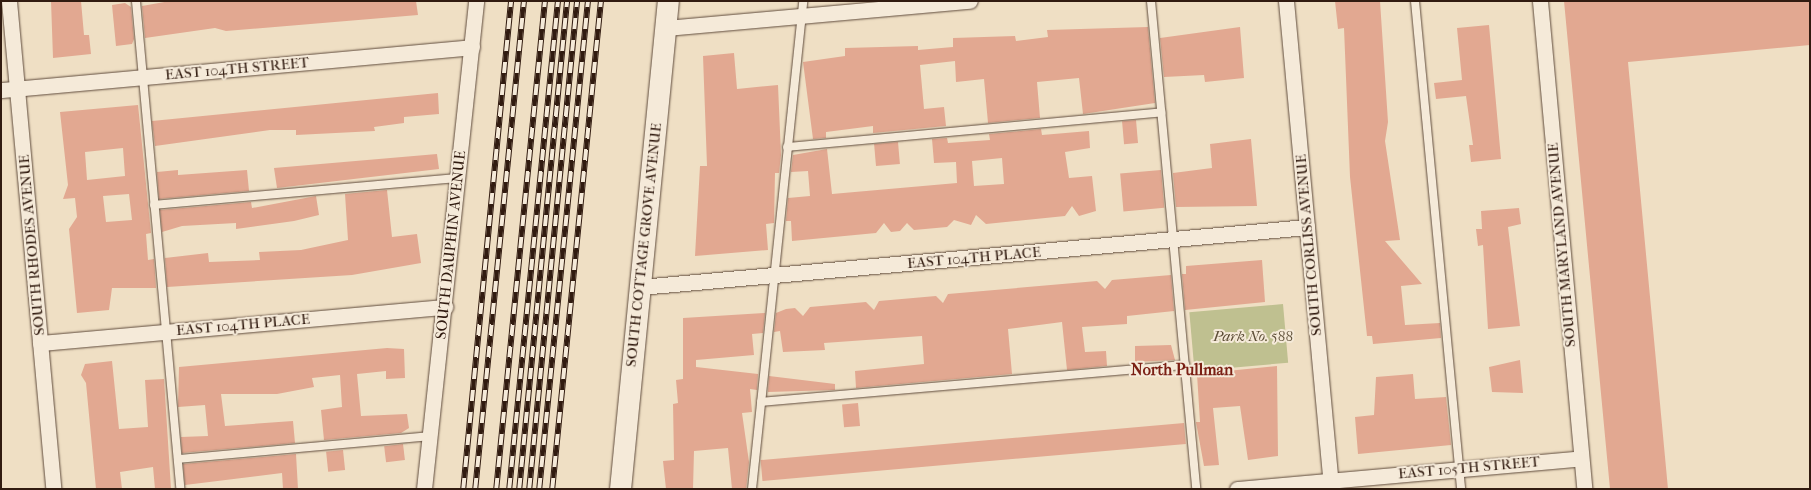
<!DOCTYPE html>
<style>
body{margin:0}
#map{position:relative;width:1811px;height:490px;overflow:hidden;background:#efdfc4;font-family:"IM FELL French Canon",serif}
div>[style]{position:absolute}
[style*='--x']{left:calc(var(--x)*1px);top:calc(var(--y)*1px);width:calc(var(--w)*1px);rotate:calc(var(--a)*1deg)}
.green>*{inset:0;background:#bfc090;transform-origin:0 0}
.building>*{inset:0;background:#e2a891;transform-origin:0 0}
.roads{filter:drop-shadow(0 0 1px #604c3d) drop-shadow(0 0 1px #604c3d)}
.lane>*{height:8px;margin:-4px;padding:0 4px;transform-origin:4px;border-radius:4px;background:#f5ead9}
.street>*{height:15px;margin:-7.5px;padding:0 7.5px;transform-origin:7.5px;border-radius:7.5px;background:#f5ead9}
.secondary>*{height:21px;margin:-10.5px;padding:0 10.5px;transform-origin:10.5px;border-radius:10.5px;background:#f5ead9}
.rail>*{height:5.5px;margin-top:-2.75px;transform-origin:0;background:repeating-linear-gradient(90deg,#f5ead9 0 11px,#311b10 0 22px);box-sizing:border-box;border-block:1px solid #311b10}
span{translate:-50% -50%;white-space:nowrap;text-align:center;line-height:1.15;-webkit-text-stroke:4px #f5ead9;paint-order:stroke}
.street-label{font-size:15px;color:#311b10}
.park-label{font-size:15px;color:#5c4d36;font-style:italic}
.neighbourhood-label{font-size:16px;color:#7a1f14;font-weight:700}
.frame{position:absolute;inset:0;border:2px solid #311b10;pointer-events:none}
</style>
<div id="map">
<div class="green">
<div style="left:1283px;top:304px;width:59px;height:94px;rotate:85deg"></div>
</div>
<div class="building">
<div style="clip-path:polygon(51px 1px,81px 1px,84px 35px,89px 35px,91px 54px,53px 58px)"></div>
<div style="clip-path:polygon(170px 1px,416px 1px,418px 15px,226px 31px,215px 28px,145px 38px,142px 6px)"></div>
<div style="clip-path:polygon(1335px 1px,1380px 1px,1388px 122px,1385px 141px,1400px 240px,1385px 241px,1422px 284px,1401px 286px,1405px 325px,1440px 323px,1441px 338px,1373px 344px,1372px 336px,1367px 336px,1350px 177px,1344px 28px,1338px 29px)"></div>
<div style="clip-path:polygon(1564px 1px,1810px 1px,1810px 45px,1628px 62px,1668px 489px,1610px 489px)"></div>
<div style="clip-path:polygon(125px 3px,131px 7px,134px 39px,132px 44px,116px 46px,112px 5px)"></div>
<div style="clip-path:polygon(1489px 25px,1501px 159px,1471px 162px,1469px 145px,1473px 145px,1466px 96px,1436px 99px,1434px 83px,1462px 80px,1457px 28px)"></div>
<div style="clip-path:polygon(1148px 27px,1155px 103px,1083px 114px,1079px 78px,1037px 82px,1040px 118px,988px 123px,984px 79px,956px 82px,955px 61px,920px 65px,924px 109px,944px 107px,946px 126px,873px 133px,873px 126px,826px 132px,826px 138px,813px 139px,803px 62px,845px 56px,845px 48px,918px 46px,918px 50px,953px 47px,953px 38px,1015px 36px,1016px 41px,1048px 37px,1047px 30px)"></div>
<div style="clip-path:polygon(1240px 27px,1244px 78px,1205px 82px,1204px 75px,1164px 77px,1160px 38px)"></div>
<div style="clip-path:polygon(734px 53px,737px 89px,778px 85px,781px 155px,779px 173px,775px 173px,774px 223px,766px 224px,768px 250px,695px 256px,700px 166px,707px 166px,703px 56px)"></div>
<div style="clip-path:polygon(438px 93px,439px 114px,404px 117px,404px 123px,374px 127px,375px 131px,296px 135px,296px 130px,270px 130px,155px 146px,152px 121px)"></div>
<div style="clip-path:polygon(evenodd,138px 105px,151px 233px,146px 234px,148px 260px,154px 259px,156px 288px,112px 288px,109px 310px,77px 313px,69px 229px,77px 217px,75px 198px,63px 199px,68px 185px,60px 112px,138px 105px,123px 148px,125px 176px,87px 180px,85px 152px,123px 148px,138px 105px,129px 194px,132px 220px,106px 222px,103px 196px,129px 194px)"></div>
<div style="left:1136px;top:120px;width:23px;height:14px;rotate:85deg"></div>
<div style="clip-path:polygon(evenodd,1041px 129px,1042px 135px,1089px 131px,1090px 148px,1065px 152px,1069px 178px,1092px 176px,1096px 211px,1079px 216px,1072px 206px,1065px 216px,986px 224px,976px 215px,971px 225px,954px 220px,947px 227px,914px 230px,907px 223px,900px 231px,891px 232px,884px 223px,876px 233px,792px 241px,791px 221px,786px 221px,788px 198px,810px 196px,808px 171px,791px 172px,793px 155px,827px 149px,832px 194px,957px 183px,956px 162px,934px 163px,932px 139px,947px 138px,948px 143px,990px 140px,989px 134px,1041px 129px,1002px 158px,1004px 184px,974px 186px,972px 161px,1002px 158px)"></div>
<div style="clip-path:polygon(1251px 139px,1257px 206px,1176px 207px,1173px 173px,1212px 168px,1210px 144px)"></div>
<div style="left:898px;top:142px;width:22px;height:24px;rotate:85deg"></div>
<div style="clip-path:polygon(437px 154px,439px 169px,277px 188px,274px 168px)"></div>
<div style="clip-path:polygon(178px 170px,178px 175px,247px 170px,249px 191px,159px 199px,157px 172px)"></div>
<div style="left:1161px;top:170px;width:38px;height:41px;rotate:85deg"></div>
<div style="clip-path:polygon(387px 190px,392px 237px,417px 234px,421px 263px,352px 275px,167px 287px,165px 258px,208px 253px,209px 262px,260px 260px,259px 252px,301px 250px,348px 240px,345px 194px)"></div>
<div style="clip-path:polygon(316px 196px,319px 215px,294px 221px,236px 229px,236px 223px,182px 226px,162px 232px,160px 210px,251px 202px,252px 208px)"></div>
<div style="clip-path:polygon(1519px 208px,1521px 224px,1508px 227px,1520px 326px,1488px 329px,1483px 245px,1478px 246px,1476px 229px,1482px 229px,1481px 211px)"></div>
<div style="clip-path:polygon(1262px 260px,1265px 302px,1185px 310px,1182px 274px,1186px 274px,1186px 266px)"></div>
<div style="clip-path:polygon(1171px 275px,1174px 311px,1127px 316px,1127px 324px,1082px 327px,1085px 352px,1106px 351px,1107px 366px,1067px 370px,1062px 322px,1008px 329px,1012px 374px,856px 388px,855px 371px,924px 364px,922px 336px,824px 343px,825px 350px,783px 352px,780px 331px,774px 332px,776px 313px,786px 309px,795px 308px,803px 316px,810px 307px,866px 302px,874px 310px,879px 301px,936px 296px,943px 303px,948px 294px,1097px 281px,1105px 289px,1112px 280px)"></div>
<div style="clip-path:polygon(765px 313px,763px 333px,752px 334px,754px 355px,696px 360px,696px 367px,758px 374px,757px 390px,750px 389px,752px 412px,742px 413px,749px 462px,746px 489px,732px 489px,728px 448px,694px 451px,693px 489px,666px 489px,663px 461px,674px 460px,673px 404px,678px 403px,676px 380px,683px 379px,683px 318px)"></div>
<div style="clip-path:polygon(1171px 345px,1175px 360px,1135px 362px,1135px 346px)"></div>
<div style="clip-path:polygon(387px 348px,404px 349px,405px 378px,386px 379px,386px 371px,357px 374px,361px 416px,407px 414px,409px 428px,401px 433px,324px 440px,321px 410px,342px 407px,340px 375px,312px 378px,314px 387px,277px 394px,221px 394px,225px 426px,293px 421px,295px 443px,182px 453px,181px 437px,208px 436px,205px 405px,178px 407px,179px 367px)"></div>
<div style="clip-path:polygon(1520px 360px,1523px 393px,1492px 392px,1489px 367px)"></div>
<div style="clip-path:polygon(112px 361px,119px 429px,148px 427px,145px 380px,164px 379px,171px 489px,155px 489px,153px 467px,120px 472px,122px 489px,96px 489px,86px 383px,81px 375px,85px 364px)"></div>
<div style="clip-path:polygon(1277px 366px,1278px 456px,1248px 460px,1240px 406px,1213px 408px,1219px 465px,1204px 466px,1196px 422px,1200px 422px,1197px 374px)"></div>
<div style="clip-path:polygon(1413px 374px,1415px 399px,1446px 397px,1451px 445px,1358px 454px,1355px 417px,1374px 415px,1376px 377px)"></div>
<div style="clip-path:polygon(769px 376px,835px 384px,835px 390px,768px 392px)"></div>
<div style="left:858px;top:403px;width:23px;height:16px;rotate:85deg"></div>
<div style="left:1184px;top:423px;width:21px;height:425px;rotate:85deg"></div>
<div style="left:403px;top:444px;width:16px;height:19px;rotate:83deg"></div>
<div style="left:343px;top:450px;width:20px;height:17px;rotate:84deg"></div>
<div style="clip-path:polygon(296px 454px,298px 489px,283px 489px,282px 473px,185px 485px,183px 464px)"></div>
</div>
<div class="roads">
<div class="lane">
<div style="--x:136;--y:1;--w:490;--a:84.8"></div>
<div style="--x:1151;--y:1;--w:490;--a:84.7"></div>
<div style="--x:1415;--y:1;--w:490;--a:84.6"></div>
<div style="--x:787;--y:147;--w:376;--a:-5.3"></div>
<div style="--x:154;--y:205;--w:306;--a:-5.1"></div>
<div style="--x:761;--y:402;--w:426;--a:-5"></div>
<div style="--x:178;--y:459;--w:253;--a:-5.2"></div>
<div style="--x:752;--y:489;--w:491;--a:-84"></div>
</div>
<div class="street">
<div style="--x:9;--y:1;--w:490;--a:84.8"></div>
<div style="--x:1286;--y:1;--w:490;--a:84.7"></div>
<div style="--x:1540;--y:1;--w:490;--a:84.8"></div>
<div style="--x:665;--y:28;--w:306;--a:-5.1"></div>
<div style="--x:1;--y:90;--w:473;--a:-5.2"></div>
<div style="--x:640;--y:287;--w:670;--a:-5.14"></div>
<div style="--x:40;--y:343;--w:407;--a:-5.1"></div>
<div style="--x:424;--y:489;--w:491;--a:-83.9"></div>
<div style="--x:1237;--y:489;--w:345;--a:-5.1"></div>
</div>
<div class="secondary">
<div style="--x:620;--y:489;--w:490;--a:-84.4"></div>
</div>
</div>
<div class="rail">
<div style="--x:463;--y:489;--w:490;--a:-84.4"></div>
<div style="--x:475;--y:489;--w:490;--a:-84.3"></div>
<div style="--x:496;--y:489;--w:490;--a:-84.3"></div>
<div style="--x:509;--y:489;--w:490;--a:-84.3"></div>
<div style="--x:519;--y:489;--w:490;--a:-84.4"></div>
<div style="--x:529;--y:489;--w:490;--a:-84.4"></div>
<div style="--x:539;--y:489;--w:490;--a:-84.3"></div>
<div style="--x:552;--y:489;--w:490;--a:-84.3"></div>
</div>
<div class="street-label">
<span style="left:237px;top:69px;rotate:-5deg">EAST 104TH STREET</span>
<span style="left:32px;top:245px;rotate:-95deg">SOUTH RHODES AVENUE</span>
<span style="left:451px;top:245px;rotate:-84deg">SOUTH DAUPHIN AVENUE</span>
<span style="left:644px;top:245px;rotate:-84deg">SOUTH COTTAGE GROVE AVENUE</span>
<span style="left:1309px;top:245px;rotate:-95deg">SOUTH CORLISS AVENUE</span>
<span style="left:1562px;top:245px;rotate:-95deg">SOUTH MARYLAND AVENUE</span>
<span style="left:974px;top:258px;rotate:-5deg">EAST 104TH PLACE</span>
<span style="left:243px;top:325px;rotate:-5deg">EAST 104TH PLACE</span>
<span style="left:1469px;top:468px;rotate:-5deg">EAST 105TH STREET</span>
</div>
<div class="park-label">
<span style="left:1253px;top:337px">Park No. 588</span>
</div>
<div class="neighbourhood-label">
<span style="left:1182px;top:370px">North Pullman</span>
</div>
<div class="frame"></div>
</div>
